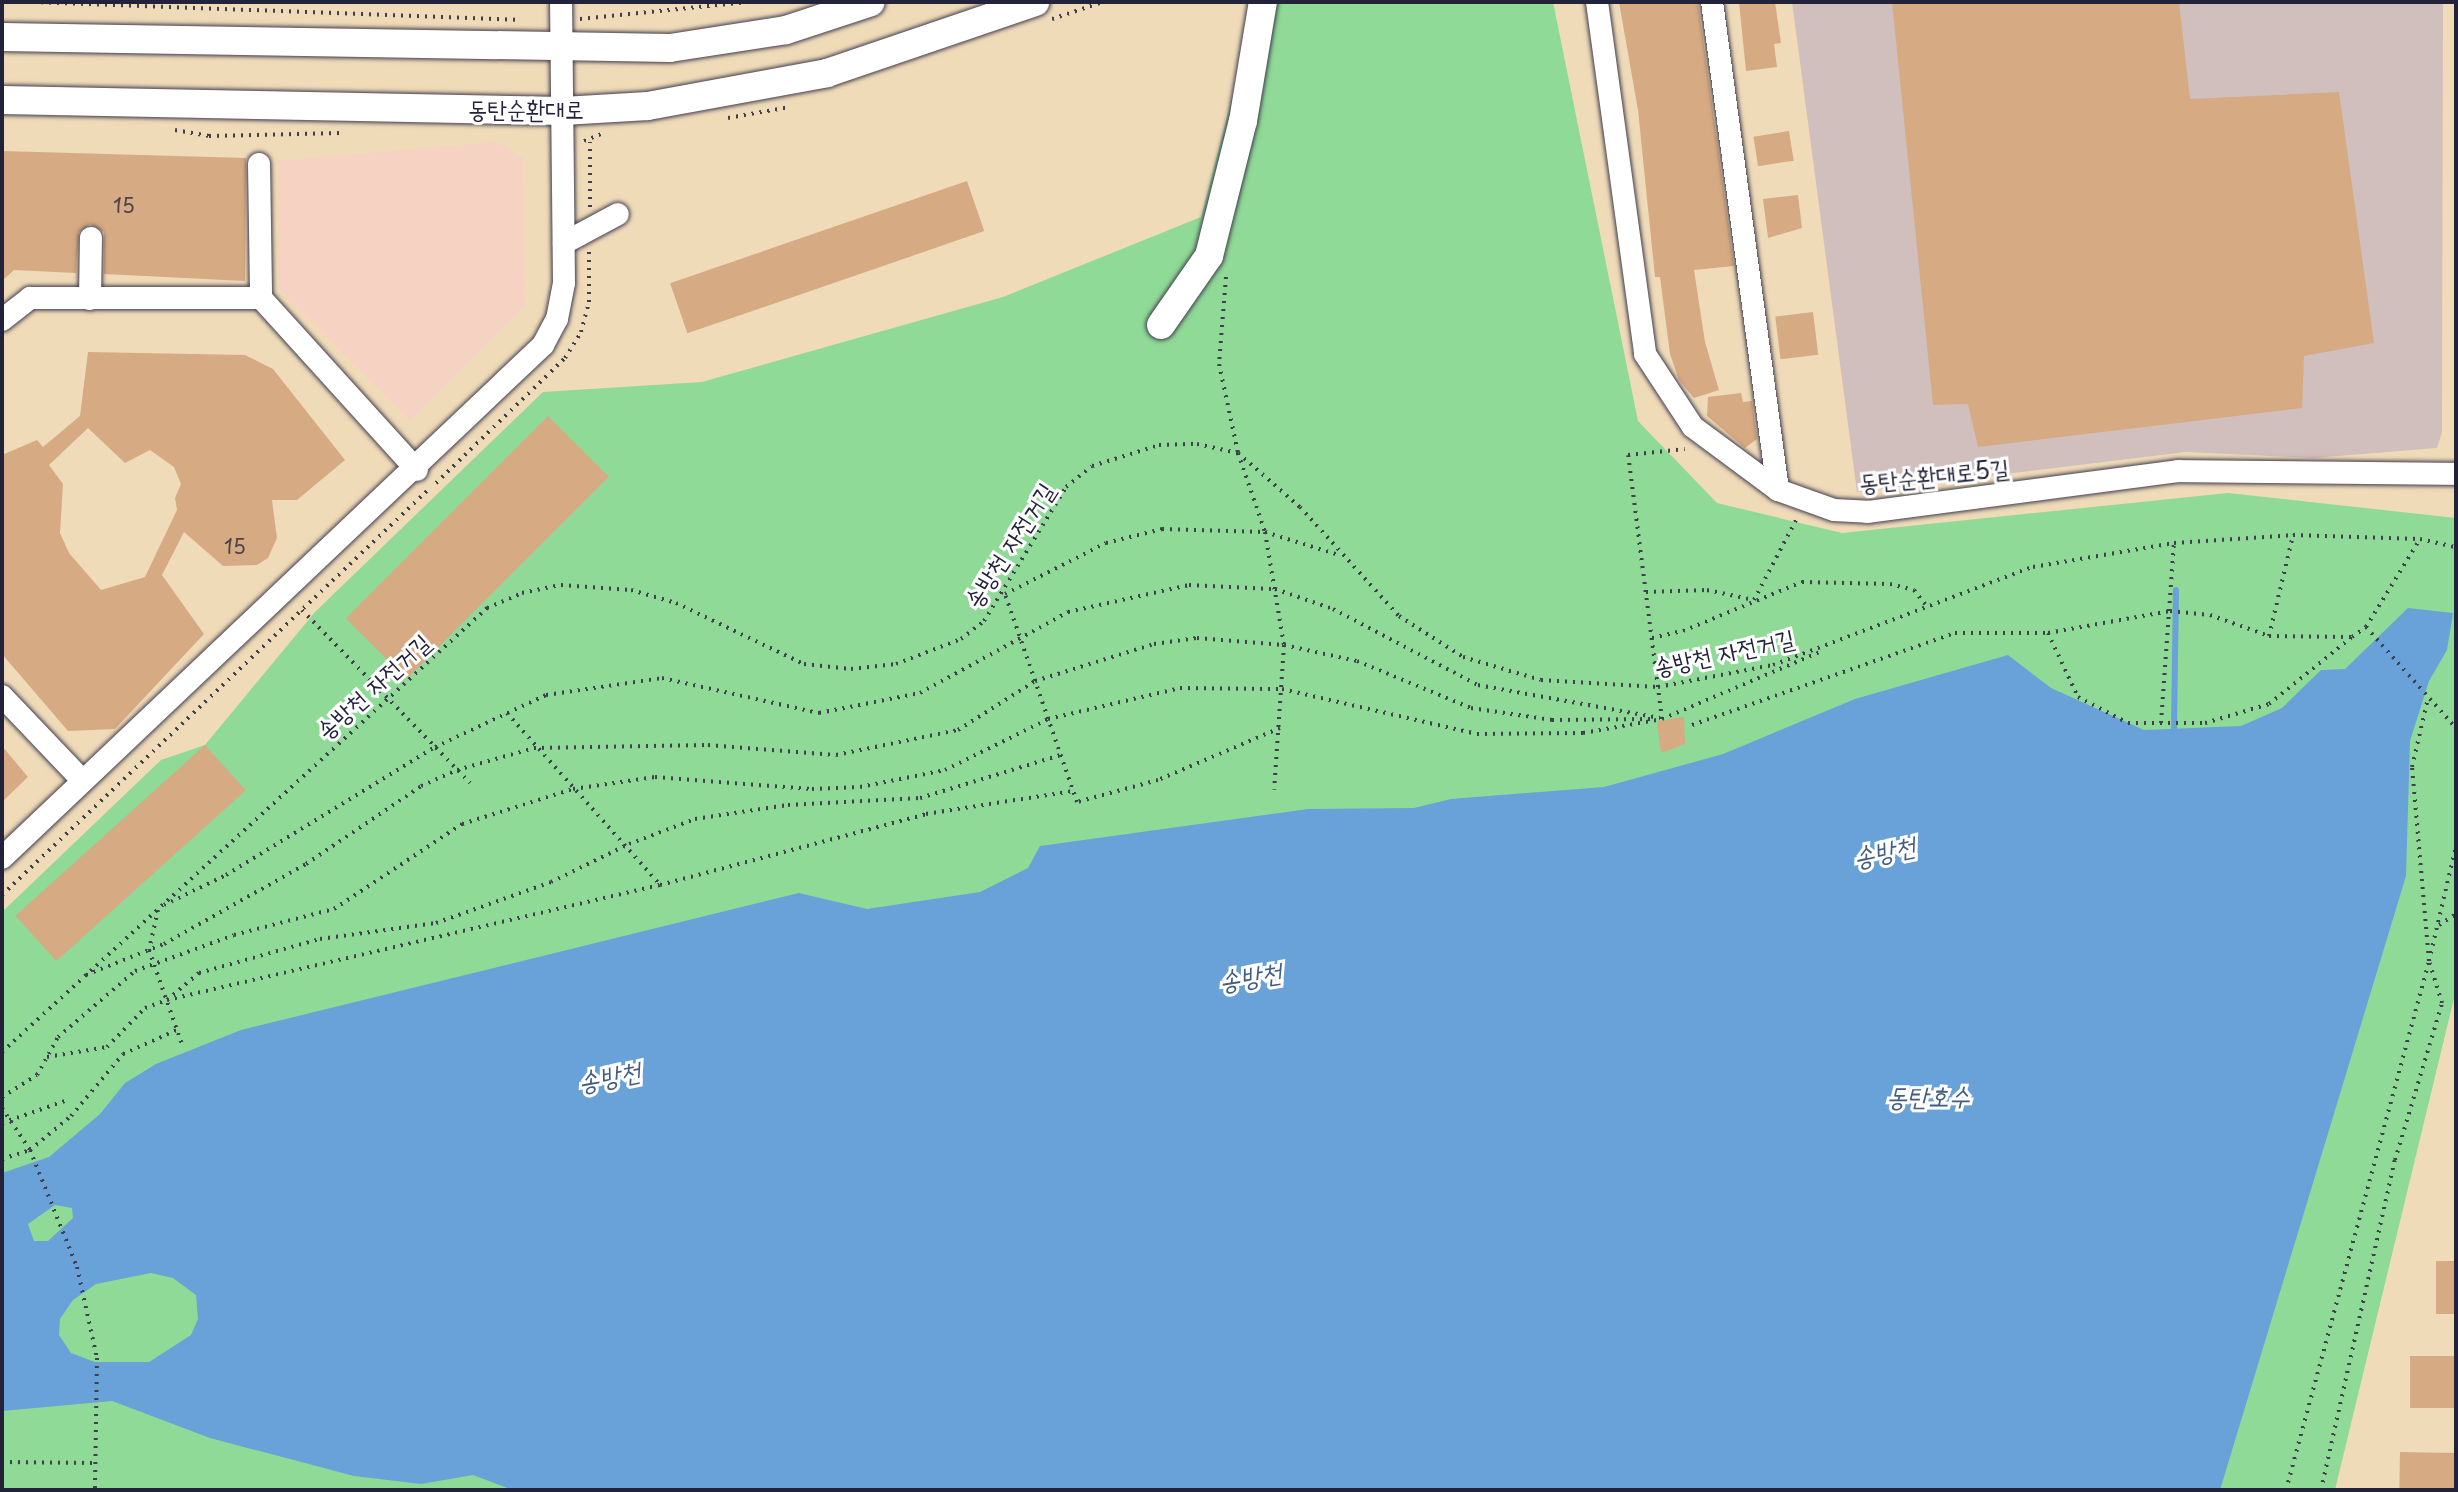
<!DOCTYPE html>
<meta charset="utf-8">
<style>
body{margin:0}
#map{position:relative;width:2458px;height:1492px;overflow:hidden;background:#f0dbb9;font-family:"Playpen Sans","Poor Story",sans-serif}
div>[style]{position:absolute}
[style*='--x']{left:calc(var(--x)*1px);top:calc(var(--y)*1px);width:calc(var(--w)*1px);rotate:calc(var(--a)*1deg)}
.built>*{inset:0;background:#f5d2c2}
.industrial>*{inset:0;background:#d1bfbd}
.green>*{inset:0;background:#8fda97}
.water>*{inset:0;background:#69a2d8}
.stream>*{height:6px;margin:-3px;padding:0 3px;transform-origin:3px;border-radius:3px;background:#69a2d8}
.building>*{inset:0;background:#d6aa83;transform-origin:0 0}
.path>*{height:4px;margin-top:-2px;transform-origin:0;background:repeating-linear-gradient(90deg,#413e4e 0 2px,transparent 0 8px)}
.roads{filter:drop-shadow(0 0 2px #413e4e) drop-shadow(0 0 2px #413e4e)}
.minor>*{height:22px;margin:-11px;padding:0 11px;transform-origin:11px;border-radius:11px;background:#fff}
.major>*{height:28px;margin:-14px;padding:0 14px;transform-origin:14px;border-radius:14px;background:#fff}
span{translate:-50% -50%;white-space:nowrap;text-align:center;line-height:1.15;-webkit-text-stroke:6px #fff;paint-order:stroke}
.number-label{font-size:20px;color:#4f444d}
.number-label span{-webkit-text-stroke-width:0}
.street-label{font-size:24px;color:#22223b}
.water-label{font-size:26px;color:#425c82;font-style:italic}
.frame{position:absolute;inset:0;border:4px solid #22223b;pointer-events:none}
</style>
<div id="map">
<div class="built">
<div style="clip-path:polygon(497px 142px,523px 158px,525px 305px,410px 420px,279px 289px,278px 161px)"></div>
</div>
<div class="industrial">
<div style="clip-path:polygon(1792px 2px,2443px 2px,2442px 432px,2437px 448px,2313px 458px,2186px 452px,1857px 492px)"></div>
</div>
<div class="green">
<div style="clip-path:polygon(1257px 2px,1553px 2px,1638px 421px,1717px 503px,1842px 533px,2228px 493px,2456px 518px,2456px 990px,2335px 1490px,2px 1490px,2px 912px,161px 760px,205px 745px,315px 612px,543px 392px,702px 382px,1003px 297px,1201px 217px)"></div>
</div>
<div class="water">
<div style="clip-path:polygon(evenodd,2408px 608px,2453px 613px,2447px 650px,2429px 681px,2410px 741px,2406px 876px,2220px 1490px,513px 1490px,473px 1475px,421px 1484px,354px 1476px,210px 1438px,112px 1401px,2px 1411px,2px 1173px,49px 1157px,100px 1114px,125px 1083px,156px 1064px,241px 1030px,799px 893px,867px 909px,980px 892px,1028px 868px,1040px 846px,1308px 809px,1414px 808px,1451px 799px,1604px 787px,1723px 754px,1855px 699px,2008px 655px,2051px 688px,2144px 730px,2241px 726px,2282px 708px,2321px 670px,2345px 669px,2408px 608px,55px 1205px,72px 1208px,73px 1218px,48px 1241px,34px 1241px,28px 1224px,55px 1205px,2408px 608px,151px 1273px,173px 1278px,196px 1295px,198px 1319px,191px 1335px,149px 1362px,95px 1362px,71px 1353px,59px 1335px,60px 1319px,73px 1300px,96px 1284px,151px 1273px)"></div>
</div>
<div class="stream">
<div style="--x:2174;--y:730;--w:140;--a:-89.2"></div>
</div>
<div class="building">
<div style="clip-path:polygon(1619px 2px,1698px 2px,1734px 266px,1694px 270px,1705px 342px,1719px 390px,1694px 398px,1679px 380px,1670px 354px,1660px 277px,1655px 277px,1638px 110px)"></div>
<div style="clip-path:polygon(1739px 2px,1775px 2px,1781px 43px,1774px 44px,1777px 67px,1746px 71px)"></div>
<div style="clip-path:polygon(1892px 2px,2179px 2px,2190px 99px,2339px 92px,2374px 343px,2304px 356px,2302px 408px,1978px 447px,1968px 404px,1933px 405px)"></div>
<div style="left:1789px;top:131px;width:30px;height:36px;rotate:81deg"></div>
<div style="clip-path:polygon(2px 151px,246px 158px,245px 281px,104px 274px,104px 232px,90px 224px,79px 232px,76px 273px,14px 270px,2px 281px)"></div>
<div style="left:967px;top:181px;width:53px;height:314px;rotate:71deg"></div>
<div style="clip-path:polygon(1798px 195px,1802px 228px,1768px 238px,1763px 199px)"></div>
<div style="left:1813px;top:312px;width:43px;height:38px;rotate:83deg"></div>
<div style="clip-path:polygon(evenodd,88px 352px,245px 355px,273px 369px,345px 460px,297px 500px,272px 500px,277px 538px,268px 558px,257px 565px,223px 566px,184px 532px,162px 575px,204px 634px,115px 729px,68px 731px,2px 654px,2px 455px,37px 440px,43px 447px,80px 416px,88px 352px,88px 428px,125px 463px,150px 450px,174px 467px,181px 484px,175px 498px,177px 510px,145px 577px,101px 590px,69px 553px,60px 533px,63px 484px,49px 465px,88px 428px)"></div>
<div style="clip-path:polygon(1741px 393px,1743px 402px,1752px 401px,1757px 439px,1745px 448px,1707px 416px,1708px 397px)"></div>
<div style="left:548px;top:416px;width:86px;height:286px;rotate:45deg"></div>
<div style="clip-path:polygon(1684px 717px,1685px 744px,1661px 753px,1657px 721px)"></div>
<div style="left:205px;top:745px;width:61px;height:255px;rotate:48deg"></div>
<div style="clip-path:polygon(2px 746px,28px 777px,2px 802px)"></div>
<div style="left:2436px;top:1261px;width:20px;height:53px"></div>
<div style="left:2410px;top:1356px;width:46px;height:52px"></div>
<div style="left:2400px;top:1452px;width:56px;height:38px;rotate:1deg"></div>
</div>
<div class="path">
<div style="--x:33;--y:2;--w:486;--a:2.1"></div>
<div style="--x:580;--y:19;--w:169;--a:-5.8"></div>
<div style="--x:1052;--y:19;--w:54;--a:-18.4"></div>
<div style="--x:728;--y:118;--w:63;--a:-10.1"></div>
<div style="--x:175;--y:130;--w:35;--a:10"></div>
<div style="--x:209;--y:136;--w:132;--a:-1.3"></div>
<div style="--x:584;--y:141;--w:18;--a:-22"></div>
<div style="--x:590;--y:207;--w:65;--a:-90"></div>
<div style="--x:1226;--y:277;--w:87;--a:94.6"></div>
<div style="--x:1219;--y:364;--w:91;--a:77.9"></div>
<div style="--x:1238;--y:453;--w:83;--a:71.1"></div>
<div style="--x:1265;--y:532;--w:115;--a:80.5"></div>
<div style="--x:1284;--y:645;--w:145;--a:93.9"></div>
<div style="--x:436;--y:483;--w:180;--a:-44.1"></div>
<div style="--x:565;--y:358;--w:31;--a:-58"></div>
<div style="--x:581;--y:332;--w:31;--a:-75"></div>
<div style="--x:589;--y:302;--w:50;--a:-90"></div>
<div style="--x:1646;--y:592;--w:61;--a:-1.9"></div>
<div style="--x:1707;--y:590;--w:48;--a:12"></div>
<div style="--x:1754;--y:600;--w:93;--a:-62.3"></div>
<div style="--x:302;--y:610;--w:241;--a:45.8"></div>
<div style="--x:2366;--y:627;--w:103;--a:-58.5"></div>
<div style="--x:2048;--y:633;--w:124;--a:-10.2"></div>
<div style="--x:2170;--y:611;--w:40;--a:5.7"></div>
<div style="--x:2210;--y:615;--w:63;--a:19.6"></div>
<div style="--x:2269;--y:636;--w:83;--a:0.7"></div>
<div style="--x:2352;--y:637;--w:17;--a:-36"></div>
<div style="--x:2366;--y:627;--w:135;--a:48.3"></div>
<div style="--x:2269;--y:636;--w:104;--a:-76.6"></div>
<div style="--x:1652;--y:638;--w:32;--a:-13"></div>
<div style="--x:1683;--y:631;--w:129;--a:-22.4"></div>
<div style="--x:1802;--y:582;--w:88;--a:1.3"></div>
<div style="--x:1890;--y:584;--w:25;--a:14"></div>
<div style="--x:1914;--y:590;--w:18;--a:52"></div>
<div style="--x:507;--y:713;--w:230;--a:48.3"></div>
<div style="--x:660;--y:885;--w:275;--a:-14.9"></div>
<div style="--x:926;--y:814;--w:149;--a:-8.9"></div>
<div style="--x:1662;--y:719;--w:266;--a:-97.3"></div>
<div style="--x:1628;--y:455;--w:57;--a:-6"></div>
<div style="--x:2161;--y:723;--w:180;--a:-85.9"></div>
<div style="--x:1692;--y:725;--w:279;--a:-19.3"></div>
<div style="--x:1955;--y:633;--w:93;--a:0"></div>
<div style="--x:2048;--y:633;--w:71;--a:64.9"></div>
<div style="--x:2078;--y:697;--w:56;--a:27.5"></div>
<div style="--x:2128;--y:723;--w:77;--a:0"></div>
<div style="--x:2205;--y:723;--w:67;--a:-16.5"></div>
<div style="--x:2269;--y:704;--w:107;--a:-38.9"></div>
<div style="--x:1280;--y:728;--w:133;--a:156.9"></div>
<div style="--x:1158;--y:780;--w:84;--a:164.8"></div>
<div style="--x:1077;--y:802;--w:220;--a:-109.1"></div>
<div style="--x:1005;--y:594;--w:113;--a:-26.8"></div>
<div style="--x:1106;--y:543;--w:58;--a:-14"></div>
<div style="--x:1162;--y:529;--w:103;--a:1.7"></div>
<div style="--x:1265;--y:532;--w:77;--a:17.3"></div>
<div style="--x:2;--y:895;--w:589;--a:-43.56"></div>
<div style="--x:164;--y:905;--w:69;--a:-25.8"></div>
<div style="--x:226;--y:875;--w:245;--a:-31.5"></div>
<div style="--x:435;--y:747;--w:123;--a:-25.1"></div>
<div style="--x:546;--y:695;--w:117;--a:-8.3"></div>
<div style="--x:662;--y:678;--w:161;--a:12.6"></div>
<div style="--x:819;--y:713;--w:103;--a:-11.2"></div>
<div style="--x:920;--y:693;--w:169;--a:-28.7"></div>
<div style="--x:1068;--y:612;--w:124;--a:-12.6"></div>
<div style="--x:1189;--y:585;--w:86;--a:2.7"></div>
<div style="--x:1275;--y:589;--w:61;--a:19"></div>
<div style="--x:1333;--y:609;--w:164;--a:27.7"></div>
<div style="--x:1478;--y:685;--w:185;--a:10.3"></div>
<div style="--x:158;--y:910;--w:41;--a:102.7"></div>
<div style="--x:149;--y:950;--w:100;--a:70.7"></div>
<div style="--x:2439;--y:925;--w:20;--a:-33"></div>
<div style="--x:86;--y:975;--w:84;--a:-21.7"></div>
<div style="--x:164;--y:944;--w:163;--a:-29.4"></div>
<div style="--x:306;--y:864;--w:139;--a:-34.1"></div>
<div style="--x:421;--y:786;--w:39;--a:-24"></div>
<div style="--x:457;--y:770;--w:80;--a:-15.9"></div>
<div style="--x:534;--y:748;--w:174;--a:-1"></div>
<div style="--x:708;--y:745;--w:128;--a:4.5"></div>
<div style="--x:836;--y:755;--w:125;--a:-11.6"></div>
<div style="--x:958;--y:730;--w:91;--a:-32.5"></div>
<div style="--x:1035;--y:681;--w:125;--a:-17.3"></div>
<div style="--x:1154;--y:644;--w:43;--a:-7.9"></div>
<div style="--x:1197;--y:638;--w:87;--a:4.6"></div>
<div style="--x:1284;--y:645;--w:75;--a:12.4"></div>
<div style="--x:1357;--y:661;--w:123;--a:22.4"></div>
<div style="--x:1471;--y:708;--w:82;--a:8.4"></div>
<div style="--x:1552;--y:720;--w:100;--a:-0.6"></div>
<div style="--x:167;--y:1000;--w:42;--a:-40.2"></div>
<div style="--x:199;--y:973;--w:126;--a:-15.7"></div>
<div style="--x:320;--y:939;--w:117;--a:-7.9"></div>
<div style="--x:436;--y:923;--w:122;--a:-19.6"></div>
<div style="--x:551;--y:882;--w:87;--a:-26"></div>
<div style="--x:629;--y:844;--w:71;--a:-20.7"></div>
<div style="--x:695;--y:819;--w:94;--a:-8.6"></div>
<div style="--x:788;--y:805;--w:132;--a:-3"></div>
<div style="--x:920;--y:798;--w:147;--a:-17"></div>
<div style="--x:2;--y:1052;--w:658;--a:-42.47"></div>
<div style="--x:487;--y:608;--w:38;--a:-23"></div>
<div style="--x:522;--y:593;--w:40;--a:-12"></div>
<div style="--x:561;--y:585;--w:70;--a:4.1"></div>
<div style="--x:631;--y:590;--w:47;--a:16.1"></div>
<div style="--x:676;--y:603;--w:142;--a:25.5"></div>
<div style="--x:804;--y:664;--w:47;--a:6.1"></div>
<div style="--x:851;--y:669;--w:45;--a:-6.3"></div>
<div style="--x:896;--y:664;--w:70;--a:-21"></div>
<div style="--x:961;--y:639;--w:29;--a:-38"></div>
<div style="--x:984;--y:621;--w:157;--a:-58.5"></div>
<div style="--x:1066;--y:487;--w:33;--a:-39"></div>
<div style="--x:1092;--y:466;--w:70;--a:-17.4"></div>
<div style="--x:1159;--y:445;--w:38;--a:-2"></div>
<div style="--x:1197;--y:444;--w:42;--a:12.4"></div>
<div style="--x:1238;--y:453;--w:82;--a:41.1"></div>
<div style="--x:1300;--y:507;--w:147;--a:47.8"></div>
<div style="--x:1399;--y:616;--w:76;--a:32.6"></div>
<div style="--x:1463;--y:657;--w:81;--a:16.4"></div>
<div style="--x:1541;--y:680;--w:117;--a:3.4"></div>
<div style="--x:1658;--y:687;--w:117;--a:-10.8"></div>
<div style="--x:1773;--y:665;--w:278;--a:-20.7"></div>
<div style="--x:2033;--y:567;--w:143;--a:-9.7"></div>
<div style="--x:2174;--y:543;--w:119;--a:-3.8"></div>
<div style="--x:2293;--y:535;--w:127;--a:1.8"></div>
<div style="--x:2420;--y:539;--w:37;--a:13"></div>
<div style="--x:47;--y:1057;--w:61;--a:-9.5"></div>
<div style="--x:107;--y:1047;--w:54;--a:-45.7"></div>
<div style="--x:145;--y:1008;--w:23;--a:-20"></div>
<div style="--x:167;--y:1000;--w:506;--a:-13.13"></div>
<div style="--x:2;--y:1097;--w:41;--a:-32.2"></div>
<div style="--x:37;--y:1075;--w:43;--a:-61.1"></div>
<div style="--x:58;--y:1037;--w:101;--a:-40.6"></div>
<div style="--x:135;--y:971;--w:105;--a:-20"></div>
<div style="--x:234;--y:935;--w:103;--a:-14.6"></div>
<div style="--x:334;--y:909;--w:154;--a:-33.6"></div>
<div style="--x:462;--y:824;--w:116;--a:-17.5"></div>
<div style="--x:573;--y:789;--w:83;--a:-8.3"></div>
<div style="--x:655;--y:777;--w:157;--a:4.4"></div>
<div style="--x:812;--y:789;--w:48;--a:-2.4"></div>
<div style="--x:860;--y:787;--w:87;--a:-11.3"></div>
<div style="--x:945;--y:770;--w:115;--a:-26.3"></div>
<div style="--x:1048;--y:719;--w:136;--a:-13.2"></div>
<div style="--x:1180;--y:688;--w:102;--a:0.6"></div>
<div style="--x:1282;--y:689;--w:200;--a:13"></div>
<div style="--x:1477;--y:734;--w:106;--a:-0.5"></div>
<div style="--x:1583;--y:733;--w:80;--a:-10"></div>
<div style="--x:1662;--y:719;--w:174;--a:-23"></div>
<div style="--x:2;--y:1108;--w:50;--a:56.3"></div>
<div style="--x:30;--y:1150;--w:126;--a:68.1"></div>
<div style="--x:77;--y:1267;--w:93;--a:77.6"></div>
<div style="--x:97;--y:1358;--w:132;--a:90.9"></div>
<div style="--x:2;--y:1123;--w:67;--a:-19.2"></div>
<div style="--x:2;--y:1159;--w:29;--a:-18"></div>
<div style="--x:30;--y:1150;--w:53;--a:-39.7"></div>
<div style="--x:71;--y:1116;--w:81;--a:-50"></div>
<div style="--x:123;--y:1054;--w:59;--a:-24"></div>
<div style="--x:2;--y:1462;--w:93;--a:0.6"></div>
<div style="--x:2286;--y:1490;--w:548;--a:-74.87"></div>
<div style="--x:2429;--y:961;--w:195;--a:-95"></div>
<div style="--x:2412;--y:767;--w:71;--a:-76.9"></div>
<div style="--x:2321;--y:1490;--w:338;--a:-77.4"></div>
<div style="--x:2395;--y:1160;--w:164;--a:-73.3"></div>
<div style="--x:2442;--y:1003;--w:44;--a:-107.2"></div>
<div style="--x:2429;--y:961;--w:118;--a:-76.8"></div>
</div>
<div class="roads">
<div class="minor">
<div style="--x:1597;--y:2;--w:355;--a:82.2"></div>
<div style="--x:1645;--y:354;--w:87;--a:56.7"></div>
<div style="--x:1693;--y:427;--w:106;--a:36.5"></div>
<div style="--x:1778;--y:490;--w:59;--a:19.7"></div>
<div style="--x:1834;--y:510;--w:34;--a:3"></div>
<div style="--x:1868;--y:512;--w:313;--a:-7.5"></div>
<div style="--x:2178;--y:471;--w:278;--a:0.6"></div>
<div style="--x:1712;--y:2;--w:492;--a:82.3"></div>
<div style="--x:259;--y:164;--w:134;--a:89.1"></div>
<div style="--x:564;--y:243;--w:61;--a:-28.2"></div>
<div style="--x:90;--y:299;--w:61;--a:-89.1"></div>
<div style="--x:2;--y:320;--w:36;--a:-38"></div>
<div style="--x:30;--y:298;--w:231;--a:0"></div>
<div style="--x:261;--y:298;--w:232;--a:47.8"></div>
<div style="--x:2;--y:696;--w:117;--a:46.4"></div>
<div style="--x:2;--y:858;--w:746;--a:-43.48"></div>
<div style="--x:543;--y:345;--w:30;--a:-62"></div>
<div style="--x:557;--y:319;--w:37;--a:-79"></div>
<div style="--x:564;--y:283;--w:281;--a:-90.6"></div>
</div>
<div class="major">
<div style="--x:2;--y:37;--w:668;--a:0.94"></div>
<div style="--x:670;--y:48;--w:117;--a:-8.8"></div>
<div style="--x:786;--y:30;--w:89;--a:-18.2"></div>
<div style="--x:2;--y:100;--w:561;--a:1.12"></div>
<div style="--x:563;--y:111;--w:85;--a:-3.4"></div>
<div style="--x:648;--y:106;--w:182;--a:-10.4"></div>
<div style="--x:827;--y:73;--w:220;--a:-18.8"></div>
<div style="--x:1161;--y:325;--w:84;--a:-55.2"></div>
<div style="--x:1209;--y:256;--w:139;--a:-75.9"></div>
<div style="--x:1243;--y:121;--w:121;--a:-80.5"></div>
</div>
</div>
<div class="number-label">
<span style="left:124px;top:205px">15</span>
<span style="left:235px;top:546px">15</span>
</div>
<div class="street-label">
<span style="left:526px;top:109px">동탄순환대로</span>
<span style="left:1934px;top:475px;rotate:-6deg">동탄순환대로5길</span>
<span style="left:1009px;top:545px;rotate:-57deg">송방천 자전거길</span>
<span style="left:1724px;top:652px;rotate:-12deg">송방천 자전거길</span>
<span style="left:373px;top:686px;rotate:-42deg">송방천 자전거길</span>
</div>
<div class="water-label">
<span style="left:1884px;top:851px;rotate:-12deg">송방천</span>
<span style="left:1250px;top:976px;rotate:-9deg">송방천</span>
<span style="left:609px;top:1076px;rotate:-11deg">송방천</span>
<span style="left:1928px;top:1096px">동탄호수</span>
</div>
<div class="frame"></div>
</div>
